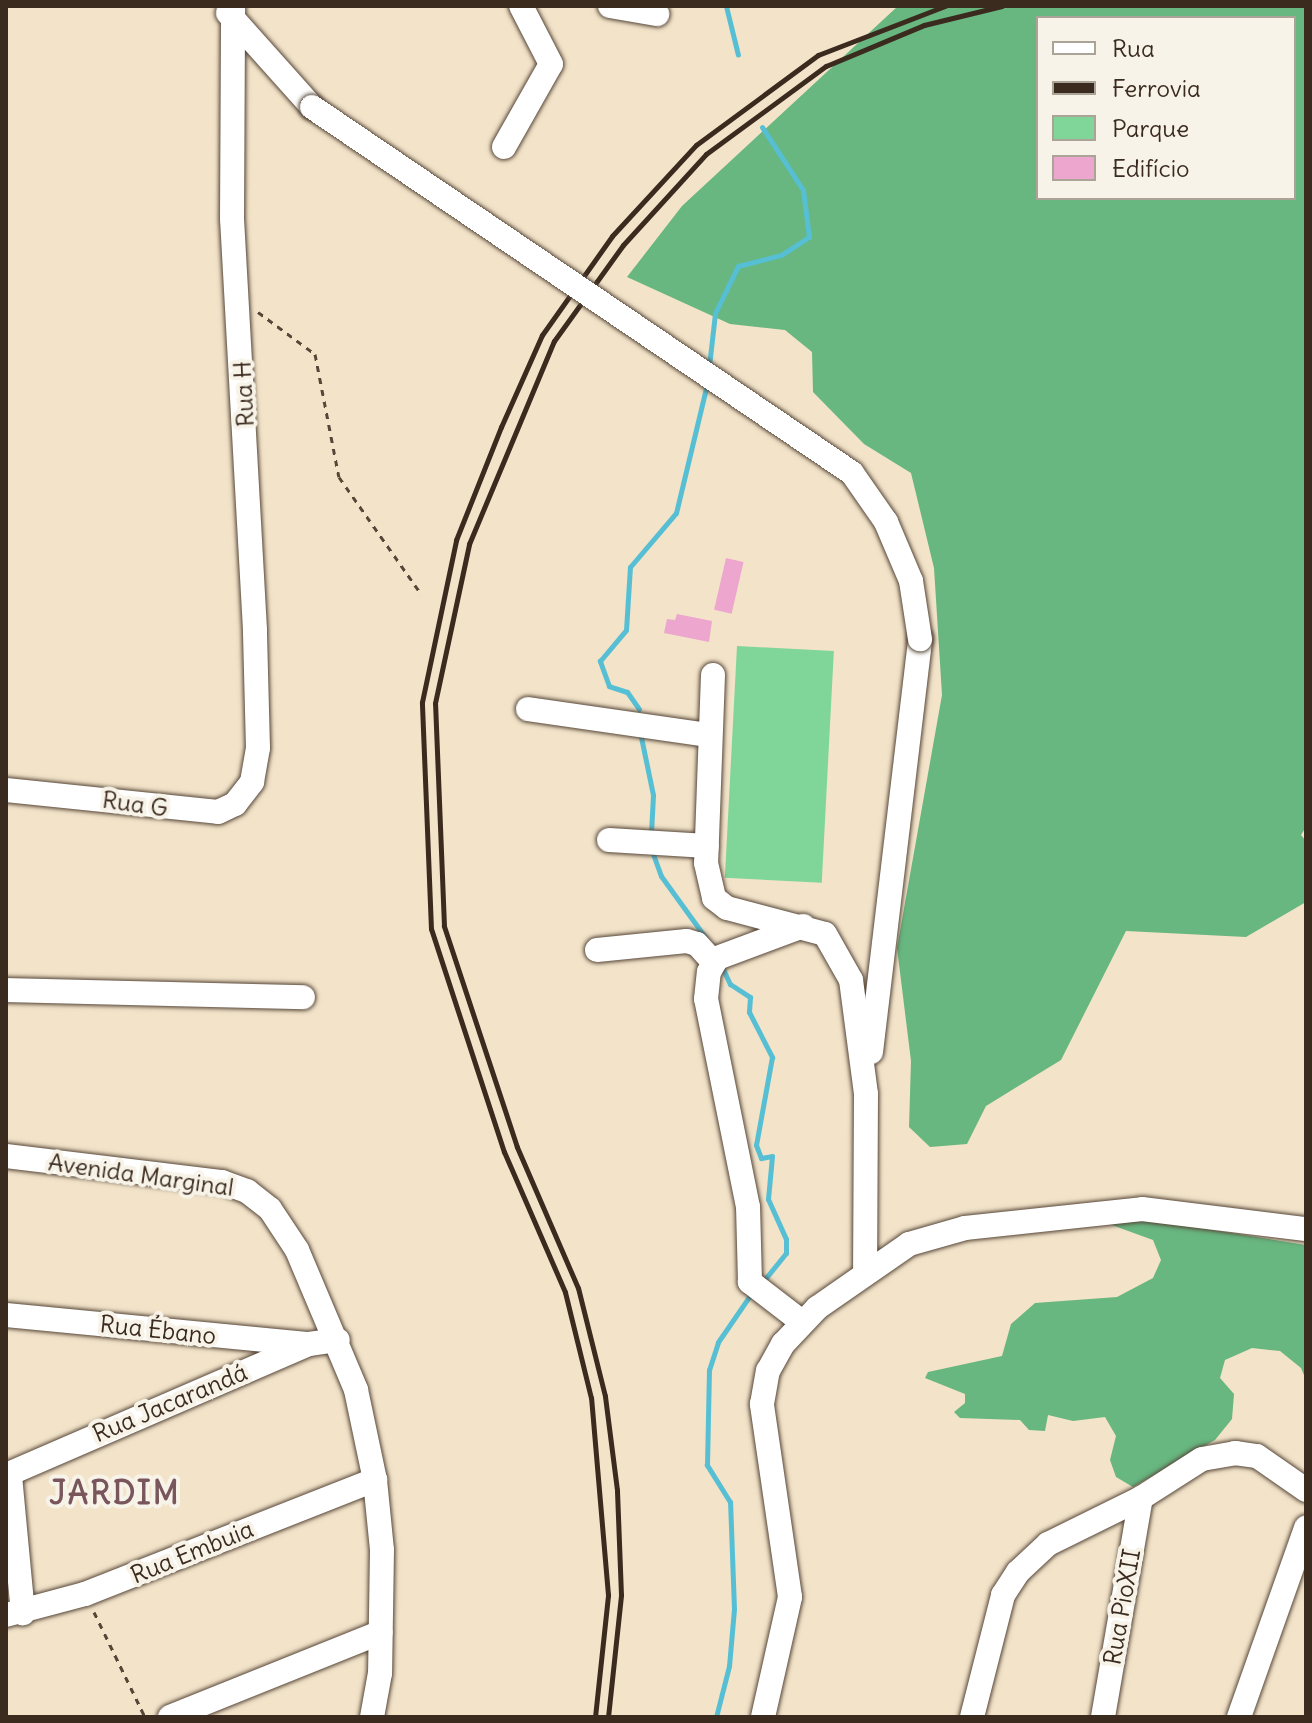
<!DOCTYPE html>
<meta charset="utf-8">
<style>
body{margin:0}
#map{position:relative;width:1312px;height:1723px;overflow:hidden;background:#f2e3c9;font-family:Delius,sans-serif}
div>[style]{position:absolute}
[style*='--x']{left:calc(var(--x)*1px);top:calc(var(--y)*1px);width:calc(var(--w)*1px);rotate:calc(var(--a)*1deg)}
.green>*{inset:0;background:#80d598;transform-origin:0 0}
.forest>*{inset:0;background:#68b680}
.stream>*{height:5px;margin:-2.5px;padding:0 2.5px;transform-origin:2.5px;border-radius:2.5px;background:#57bfd4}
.building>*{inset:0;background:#eda7cf;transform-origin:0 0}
.path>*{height:3px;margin-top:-1.5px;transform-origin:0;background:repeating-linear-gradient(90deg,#564638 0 6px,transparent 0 12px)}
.roads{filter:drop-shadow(0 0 2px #564638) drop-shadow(0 0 2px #564638)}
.minor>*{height:24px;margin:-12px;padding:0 12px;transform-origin:12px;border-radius:12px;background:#fff}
.rail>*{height:5px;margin:-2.5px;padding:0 2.5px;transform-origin:2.5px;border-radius:2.5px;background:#3b2a1e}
.bridges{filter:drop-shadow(0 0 2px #564638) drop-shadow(0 0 2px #564638)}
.minor-bridge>*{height:24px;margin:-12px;padding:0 12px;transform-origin:12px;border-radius:12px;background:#fff}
span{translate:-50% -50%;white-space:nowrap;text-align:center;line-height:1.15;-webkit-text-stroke:8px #f7f3e8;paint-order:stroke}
.street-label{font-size:24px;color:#3b2a1e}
.district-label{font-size:32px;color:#79565c;font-weight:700;letter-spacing:2px}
.frame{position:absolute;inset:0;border:8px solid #3b2a1e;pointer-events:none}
.legend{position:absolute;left:1036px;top:16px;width:260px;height:184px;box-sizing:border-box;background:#f7f3e8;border:2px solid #aca397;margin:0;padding:10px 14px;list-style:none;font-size:24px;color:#3b2a1e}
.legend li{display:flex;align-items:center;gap:16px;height:40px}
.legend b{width:40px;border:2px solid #aca397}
</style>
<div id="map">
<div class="green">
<div style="left:737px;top:646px;width:97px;height:232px;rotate:3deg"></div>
</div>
<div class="forest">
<div style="clip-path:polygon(evenodd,898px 6px,1306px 6px,1306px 827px,1301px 835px,1306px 841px,1306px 902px,1246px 937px,1126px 931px,1061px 1060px,986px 1106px,967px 1144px,930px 1147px,909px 1127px,911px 1061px,897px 948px,942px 695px,934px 568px,911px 473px,864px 444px,813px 392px,812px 352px,785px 330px,730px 324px,627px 277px,682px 206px,898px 6px,1038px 18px,1294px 18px,1294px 198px,1038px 198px,1038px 18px)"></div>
<div style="clip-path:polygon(1151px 1220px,1306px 1245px,1306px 1380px,1301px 1368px,1280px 1351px,1252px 1348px,1225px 1360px,1220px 1378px,1234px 1394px,1232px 1419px,1215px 1440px,1133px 1487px,1116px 1477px,1110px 1460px,1116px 1436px,1105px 1417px,1073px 1421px,1048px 1415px,1045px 1431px,1029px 1430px,1020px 1420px,960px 1418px,954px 1412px,965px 1403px,965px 1394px,925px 1378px,928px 1372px,1002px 1356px,1011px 1324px,1035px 1303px,1117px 1297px,1153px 1278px,1161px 1260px,1153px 1240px,1109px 1224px)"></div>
</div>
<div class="stream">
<div style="--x:726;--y:6;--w:50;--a:76.2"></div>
<div style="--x:709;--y:366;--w:53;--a:-83.5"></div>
<div style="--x:715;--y:313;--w:52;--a:-63.9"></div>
<div style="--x:738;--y:266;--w:44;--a:-14.3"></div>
<div style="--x:781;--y:255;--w:33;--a:-33"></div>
<div style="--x:809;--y:237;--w:47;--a:-97.3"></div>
<div style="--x:803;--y:190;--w:75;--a:-123.1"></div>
<div style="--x:639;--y:709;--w:21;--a:-125"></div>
<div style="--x:627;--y:692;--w:19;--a:-162"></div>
<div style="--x:609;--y:686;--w:27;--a:-110"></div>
<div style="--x:600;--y:661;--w:40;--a:-50"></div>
<div style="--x:626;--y:630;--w:63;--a:-86.4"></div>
<div style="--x:630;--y:567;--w:71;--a:-49.6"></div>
<div style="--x:676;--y:513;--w:133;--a:-76.5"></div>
<div style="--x:641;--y:737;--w:59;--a:78.3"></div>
<div style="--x:653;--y:795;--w:39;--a:93"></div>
<div style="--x:653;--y:854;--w:23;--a:70"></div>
<div style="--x:661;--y:876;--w:75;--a:54.2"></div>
<div style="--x:722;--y:967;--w:19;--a:65"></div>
<div style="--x:730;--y:984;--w:24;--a:33"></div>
<div style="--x:750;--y:997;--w:15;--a:94"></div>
<div style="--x:749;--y:1012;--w:51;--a:62.9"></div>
<div style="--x:772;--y:1057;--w:89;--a:100.3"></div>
<div style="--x:756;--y:1145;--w:14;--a:69"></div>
<div style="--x:761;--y:1158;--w:11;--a:-10"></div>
<div style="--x:772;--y:1156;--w:43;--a:95.3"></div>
<div style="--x:768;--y:1199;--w:44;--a:65.8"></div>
<div style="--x:786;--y:1239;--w:14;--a:90"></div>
<div style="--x:786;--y:1253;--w:36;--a:129"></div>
<div style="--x:716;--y:1717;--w:53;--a:-75.7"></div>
<div style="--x:729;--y:1666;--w:57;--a:-85"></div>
<div style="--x:734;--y:1609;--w:107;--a:-92.1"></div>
<div style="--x:730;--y:1502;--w:44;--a:-121.9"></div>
<div style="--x:707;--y:1465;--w:95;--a:-88.8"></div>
<div style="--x:709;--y:1370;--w:29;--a:-72"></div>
<div style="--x:718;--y:1342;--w:62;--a:-55.5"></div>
</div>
<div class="building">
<div style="left:726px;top:558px;width:18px;height:53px;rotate:13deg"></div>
<div style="clip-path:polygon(677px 614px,712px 621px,709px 642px,664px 633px,667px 619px,675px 620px)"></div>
</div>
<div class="path">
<div style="--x:258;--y:312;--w:71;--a:36.4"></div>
<div style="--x:315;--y:354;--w:125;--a:79"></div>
<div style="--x:339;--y:477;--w:144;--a:54.9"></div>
<div style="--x:94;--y:1612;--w:117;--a:64.1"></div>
</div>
<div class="roads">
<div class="minor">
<div style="--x:610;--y:6;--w:48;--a:9.7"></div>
<div style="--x:228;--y:13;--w:126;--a:48.2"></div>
<div style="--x:504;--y:147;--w:95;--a:-60.5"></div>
<div style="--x:551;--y:64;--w:65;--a:-117.3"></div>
<div style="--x:713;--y:675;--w:188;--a:92.1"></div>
<div style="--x:706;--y:863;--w:36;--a:77"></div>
<div style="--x:714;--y:898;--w:16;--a:38"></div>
<div style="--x:727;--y:908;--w:101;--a:14.9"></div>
<div style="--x:825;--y:934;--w:53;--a:60.5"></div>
<div style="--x:851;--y:980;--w:115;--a:82.5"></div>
<div style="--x:866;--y:1094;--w:177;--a:90.3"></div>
<div style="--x:528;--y:709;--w:183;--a:8.2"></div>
<div style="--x:6;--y:790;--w:213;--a:5.9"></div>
<div style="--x:218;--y:812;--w:19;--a:-25"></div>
<div style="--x:235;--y:804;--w:28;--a:-52"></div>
<div style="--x:252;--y:782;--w:35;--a:-80"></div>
<div style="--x:258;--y:748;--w:118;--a:-91.5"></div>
<div style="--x:255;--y:630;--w:412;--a:-93.2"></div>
<div style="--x:232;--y:219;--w:213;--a:-89.7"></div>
<div style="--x:609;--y:840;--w:98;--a:3.5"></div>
<div style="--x:597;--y:950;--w:90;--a:-5.7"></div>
<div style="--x:687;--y:941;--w:10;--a:17"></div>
<div style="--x:697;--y:944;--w:25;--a:48"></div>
<div style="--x:6;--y:990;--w:297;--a:1.4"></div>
<div style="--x:871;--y:1052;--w:416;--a:-83.2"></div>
<div style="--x:6;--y:1156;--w:218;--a:6.9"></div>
<div style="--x:222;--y:1182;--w:27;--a:20"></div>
<div style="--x:247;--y:1191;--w:29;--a:38"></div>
<div style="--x:270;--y:1209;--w:49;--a:56.6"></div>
<div style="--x:297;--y:1250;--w:152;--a:67.1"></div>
<div style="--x:356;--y:1390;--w:92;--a:78.1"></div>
<div style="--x:375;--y:1480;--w:70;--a:84.3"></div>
<div style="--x:382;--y:1550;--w:123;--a:90.9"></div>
<div style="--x:380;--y:1673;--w:45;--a:100.3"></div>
<div style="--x:6;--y:1315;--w:302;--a:5.5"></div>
<div style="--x:802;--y:1322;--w:66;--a:-142.4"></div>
<div style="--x:750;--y:1282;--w:75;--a:-91.5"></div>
<div style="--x:748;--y:1207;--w:212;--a:-101.4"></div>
<div style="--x:706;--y:999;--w:27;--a:-84"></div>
<div style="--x:709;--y:972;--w:16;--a:-60"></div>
<div style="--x:717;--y:958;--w:92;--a:-20.4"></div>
<div style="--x:6;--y:1475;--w:330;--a:-23.4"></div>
<div style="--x:309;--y:1344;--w:29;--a:-8"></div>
<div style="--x:10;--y:1476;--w:138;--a:84.6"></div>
<div style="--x:6;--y:1615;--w:82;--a:-14.9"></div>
<div style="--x:85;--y:1594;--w:312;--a:-21.5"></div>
<div style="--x:170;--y:1717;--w:227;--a:-21.9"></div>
<div style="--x:763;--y:1717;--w:123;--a:-77.3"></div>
<div style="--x:790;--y:1597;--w:195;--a:-98.3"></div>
<div style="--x:762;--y:1404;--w:34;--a:-80"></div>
<div style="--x:768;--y:1371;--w:31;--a:-61"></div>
<div style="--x:783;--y:1344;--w:50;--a:-46.6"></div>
<div style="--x:817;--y:1308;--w:112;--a:-34.8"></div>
<div style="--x:909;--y:1244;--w:58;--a:-15.9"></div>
<div style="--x:965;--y:1228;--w:178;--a:-6.1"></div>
<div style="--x:1142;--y:1209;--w:165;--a:7"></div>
<div style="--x:972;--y:1717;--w:126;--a:-75.7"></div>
<div style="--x:1003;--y:1595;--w:27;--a:-57"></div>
<div style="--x:1018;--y:1572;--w:41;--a:-43"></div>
<div style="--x:1048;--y:1544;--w:104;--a:-26.3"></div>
<div style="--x:1141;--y:1498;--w:72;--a:-32.6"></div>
<div style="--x:1202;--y:1459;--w:34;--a:-10"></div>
<div style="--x:1235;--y:1453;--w:22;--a:8"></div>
<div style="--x:1257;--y:1456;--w:60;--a:34.8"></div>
<div style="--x:1103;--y:1717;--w:222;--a:-80.2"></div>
<div style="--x:1239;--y:1717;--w:201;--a:-70.5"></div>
</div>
</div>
<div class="rail">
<div style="--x:595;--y:1717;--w:123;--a:-83.9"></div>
<div style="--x:608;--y:1595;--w:198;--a:-94.9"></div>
<div style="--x:591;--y:1398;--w:109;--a:-103.8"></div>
<div style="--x:565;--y:1292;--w:153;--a:-113.5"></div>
<div style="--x:504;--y:1152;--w:235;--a:-108.1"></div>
<div style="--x:431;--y:929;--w:227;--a:-92.3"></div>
<div style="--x:422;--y:702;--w:166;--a:-78.1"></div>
<div style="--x:456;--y:540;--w:122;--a:-68.3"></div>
<div style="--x:501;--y:427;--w:101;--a:-66"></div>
<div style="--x:542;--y:335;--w:121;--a:-54.7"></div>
<div style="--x:612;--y:236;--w:124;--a:-47.3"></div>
<div style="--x:696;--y:145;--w:152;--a:-36.4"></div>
<div style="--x:818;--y:55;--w:136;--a:-21.1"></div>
<div style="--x:608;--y:1717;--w:123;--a:-83.9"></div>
<div style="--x:621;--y:1595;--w:105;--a:-92.2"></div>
<div style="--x:617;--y:1490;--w:95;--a:-97.3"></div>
<div style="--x:605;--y:1396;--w:111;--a:-104"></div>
<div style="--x:578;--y:1288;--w:154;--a:-113.4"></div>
<div style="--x:517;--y:1147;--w:233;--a:-108.3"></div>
<div style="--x:444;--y:926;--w:223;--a:-92.3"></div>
<div style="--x:435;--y:703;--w:163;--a:-77.9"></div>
<div style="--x:469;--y:544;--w:220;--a:-67.3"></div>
<div style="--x:554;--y:341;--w:118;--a:-54.3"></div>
<div style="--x:623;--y:245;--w:123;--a:-47.6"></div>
<div style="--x:706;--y:154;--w:149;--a:-36.3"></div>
<div style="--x:826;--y:66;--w:106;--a:-22.7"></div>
<div style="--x:924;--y:25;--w:80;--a:-13.7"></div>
</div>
<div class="bridges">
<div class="minor-bridge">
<div style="--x:312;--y:107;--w:652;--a:34.13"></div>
<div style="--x:852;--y:473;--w:60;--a:55.2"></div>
<div style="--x:886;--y:522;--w:64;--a:67"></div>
<div style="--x:911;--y:581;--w:59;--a:81.2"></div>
</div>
</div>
<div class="street-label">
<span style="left:244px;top:394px;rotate:-93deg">Rua H</span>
<span style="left:135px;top:804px;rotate:8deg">Rua G</span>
<span style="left:141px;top:1175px;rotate:8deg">Avenida Marginal</span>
<span style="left:158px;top:1330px;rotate:6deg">Rua Ébano</span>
<span style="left:170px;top:1403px;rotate:-23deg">Rua Jacarandá</span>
<span style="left:192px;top:1552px;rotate:-22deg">Rua Embuia</span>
<span style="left:1122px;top:1607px;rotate:-80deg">Rua PioXII</span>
</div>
<div class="district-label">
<span style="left:115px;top:1493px">JARDIM</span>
</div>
<div class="frame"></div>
<ul class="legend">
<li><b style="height:10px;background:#fff"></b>Rua</li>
<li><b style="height:10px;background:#3b2a1e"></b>Ferrovia</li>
<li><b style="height:22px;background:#80d598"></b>Parque</li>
<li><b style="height:22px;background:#eda7cf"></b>Edifício</li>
</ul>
</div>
